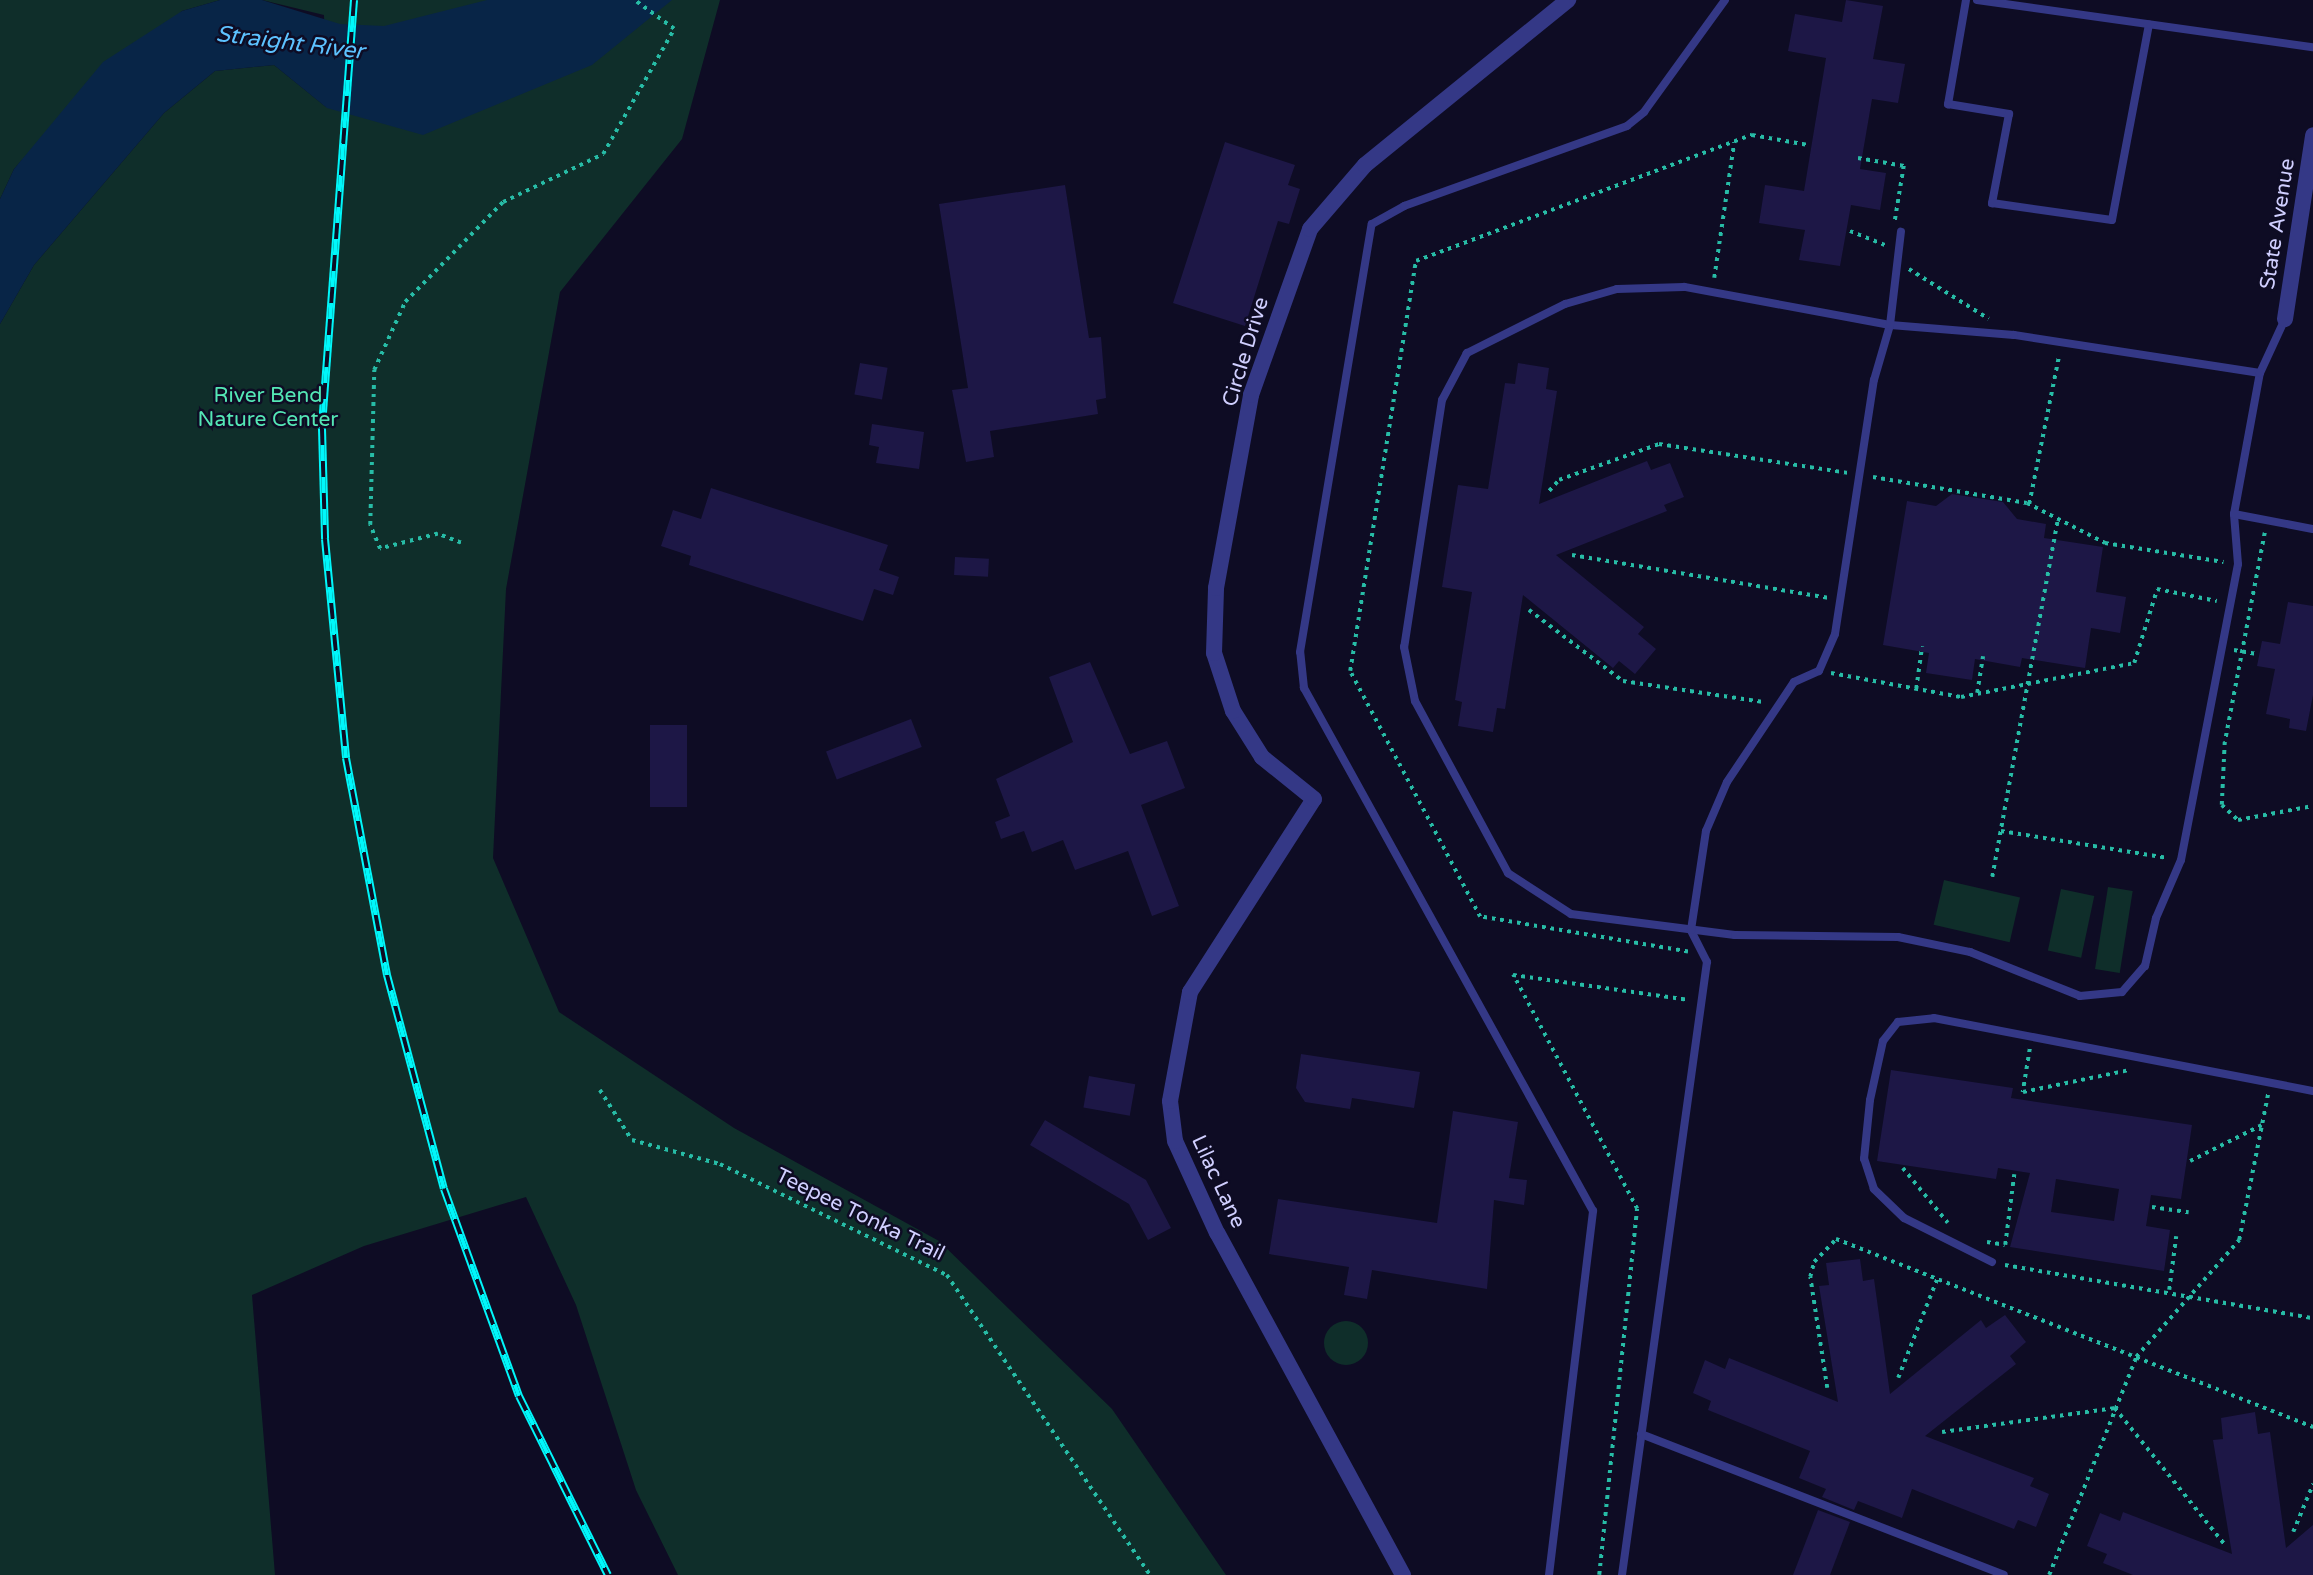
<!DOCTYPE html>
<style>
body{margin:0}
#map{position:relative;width:2313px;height:1575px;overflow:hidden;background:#0e0c24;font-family:"Varela Round",sans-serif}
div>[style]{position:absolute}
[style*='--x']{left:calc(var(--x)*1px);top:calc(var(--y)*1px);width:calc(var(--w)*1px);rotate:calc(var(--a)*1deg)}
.green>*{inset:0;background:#0f2e2a;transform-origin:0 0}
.round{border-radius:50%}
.water>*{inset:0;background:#082547}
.building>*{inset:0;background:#1d1746;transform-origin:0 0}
.path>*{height:3.5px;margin-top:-1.75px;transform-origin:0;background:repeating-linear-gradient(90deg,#27bca6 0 3.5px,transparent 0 8.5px)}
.service>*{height:8px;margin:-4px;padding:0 4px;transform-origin:4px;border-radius:4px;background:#343886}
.minor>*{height:16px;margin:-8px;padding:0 8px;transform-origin:8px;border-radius:8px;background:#343886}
.rail>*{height:8px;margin-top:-4px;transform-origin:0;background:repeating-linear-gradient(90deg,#0e0c24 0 16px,#00f7fa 0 32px);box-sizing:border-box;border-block:2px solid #00f7fa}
span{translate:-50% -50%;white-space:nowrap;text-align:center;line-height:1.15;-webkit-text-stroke:5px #0e0c24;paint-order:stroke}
.street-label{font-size:21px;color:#d0cfff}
.park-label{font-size:21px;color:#54e7b5}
.water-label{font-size:23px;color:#5dc2ff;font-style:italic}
</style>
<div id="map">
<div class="green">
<div style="clip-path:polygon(0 0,220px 0,182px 11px,58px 119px,14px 169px,0 199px)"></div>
<div style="clip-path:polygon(262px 0,720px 0,682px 139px,560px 292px,506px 589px,493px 858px,559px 1012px,734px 1128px,939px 1241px,1112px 1409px,1226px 1575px,678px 1575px,636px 1490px,576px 1305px,526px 1197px,364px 1246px,252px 1295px,275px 1575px,0 1575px,0 324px,34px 265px,164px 113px,215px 71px,274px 65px,326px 107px,324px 15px)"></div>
<div style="left:1944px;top:880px;width:78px;height:46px;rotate:13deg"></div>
<div style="left:2108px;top:887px;width:25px;height:83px;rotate:9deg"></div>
<div style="left:2061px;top:889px;width:34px;height:63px;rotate:12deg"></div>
<div class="round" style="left:1324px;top:1321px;width:44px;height:44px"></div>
</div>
<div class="water">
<div style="clip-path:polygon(220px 0,262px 0,340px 24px,384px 26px,487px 0,672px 0,592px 65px,423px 135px,327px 108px,274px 65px,215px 71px,164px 113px,34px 265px,0 324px,0 199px,14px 169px,103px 62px,182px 11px)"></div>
</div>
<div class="building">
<div style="clip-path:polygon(1846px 0,1883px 6px,1873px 59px,1905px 64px,1898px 103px,1872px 99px,1860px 169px,1886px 173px,1880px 210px,1851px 205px,1840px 266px,1799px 260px,1805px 230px,1759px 223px,1765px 185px,1804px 191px,1826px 58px,1788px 51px,1795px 14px,1842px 22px)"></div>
<div style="clip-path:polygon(1225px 142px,1295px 165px,1288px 185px,1300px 189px,1289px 224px,1278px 221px,1245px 326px,1173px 303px)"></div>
<div style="clip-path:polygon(1065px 185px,1089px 338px,1101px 337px,1106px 398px,1096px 400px,1098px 414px,990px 431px,994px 457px,966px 462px,952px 390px,968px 388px,939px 204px)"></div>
<div style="left:860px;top:363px;width:28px;height:32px;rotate:10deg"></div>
<div style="clip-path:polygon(1518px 363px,1549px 368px,1546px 389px,1557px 391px,1539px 504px,1647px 461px,1651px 470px,1670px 463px,1684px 497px,1664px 505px,1667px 511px,1556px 555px,1644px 627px,1638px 634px,1656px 649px,1635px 674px,1619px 661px,1613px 668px,1523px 595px,1505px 709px,1497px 708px,1493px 732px,1458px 726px,1462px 702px,1455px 700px,1472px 592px,1442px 587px,1458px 485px,1488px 489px,1505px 383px,1515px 384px)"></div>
<div style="clip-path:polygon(872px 424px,924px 432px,919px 469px,876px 463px,879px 447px,869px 445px)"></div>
<div style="clip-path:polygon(711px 488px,888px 545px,879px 570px,899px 577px,893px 595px,874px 589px,863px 621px,689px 565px,691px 556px,661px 546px,673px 510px,701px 519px)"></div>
<div style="clip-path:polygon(1952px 494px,2003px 502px,2017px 519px,2046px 524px,2044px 538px,2103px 547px,2096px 592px,2126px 597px,2120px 633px,2091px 628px,2085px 668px,2022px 658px,2020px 667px,1975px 659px,1972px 680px,1926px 673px,1929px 653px,1883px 645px,1907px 501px,1936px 506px)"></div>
<div style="left:955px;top:557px;width:34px;height:18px;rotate:3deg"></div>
<div style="clip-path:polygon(2288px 602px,2313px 606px,2313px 695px,2306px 731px,2289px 728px,2290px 719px,2266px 714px,2275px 669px,2257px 666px,2262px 641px,2280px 644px)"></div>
<div style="clip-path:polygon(1090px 662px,1130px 754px,1167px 741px,1185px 788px,1141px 805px,1179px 906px,1152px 916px,1128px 851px,1075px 870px,1063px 840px,1032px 852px,1024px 831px,1001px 839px,995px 822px,1010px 816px,996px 779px,1073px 742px,1049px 677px)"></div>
<div style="left:911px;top:719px;width:30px;height:91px;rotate:69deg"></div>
<div style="left:650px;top:725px;width:37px;height:82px"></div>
<div style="clip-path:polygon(1301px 1054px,1420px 1072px,1414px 1108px,1352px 1098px,1350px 1109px,1305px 1102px,1296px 1088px)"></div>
<div style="clip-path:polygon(evenodd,1891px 1070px,2013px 1088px,2011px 1098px,2192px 1125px,2181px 1199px,2151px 1195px,2146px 1226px,2170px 1230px,2164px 1271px,2010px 1247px,2030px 1173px,1998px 1168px,1996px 1179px,1877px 1161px,1891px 1070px,2056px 1179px,2119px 1189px,2114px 1221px,2051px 1212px,2056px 1179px)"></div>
<div style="left:1089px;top:1076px;width:47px;height:32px;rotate:10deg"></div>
<div style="clip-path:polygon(1453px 1111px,1518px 1122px,1509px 1178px,1527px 1180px,1524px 1205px,1494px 1200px,1487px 1289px,1372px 1270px,1367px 1299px,1344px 1295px,1349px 1267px,1269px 1254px,1278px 1199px,1437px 1223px)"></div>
<div style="clip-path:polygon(1045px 1120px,1146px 1180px,1171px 1228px,1148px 1240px,1129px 1204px,1030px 1145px)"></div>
<div style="clip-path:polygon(1860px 1259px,1863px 1281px,1874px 1279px,1890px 1394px,1981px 1320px,1986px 1328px,2005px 1315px,2026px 1342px,2010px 1356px,2016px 1364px,1925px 1436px,2034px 1478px,2030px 1486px,2049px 1494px,2036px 1527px,2018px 1520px,2014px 1529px,1912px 1489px,1902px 1518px,1858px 1501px,1854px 1510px,1822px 1497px,1826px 1489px,1799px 1478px,1810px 1451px,1708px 1410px,1711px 1401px,1693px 1393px,1705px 1360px,1725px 1369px,1729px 1358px,1838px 1402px,1819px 1286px,1829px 1285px,1826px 1263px)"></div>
<div style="clip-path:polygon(2255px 1412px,2258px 1434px,2270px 1432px,2286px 1548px,2313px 1525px,2313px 1575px,2133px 1575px,2103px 1563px,2107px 1554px,2087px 1546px,2100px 1513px,2120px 1521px,2123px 1512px,2232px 1554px,2213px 1440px,2223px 1439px,2221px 1418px)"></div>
<div style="clip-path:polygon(1818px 1510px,1850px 1522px,1830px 1575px,1793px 1575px)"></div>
</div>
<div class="path">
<div style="--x:1858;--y:158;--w:47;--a:9.9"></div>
<div style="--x:1904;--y:166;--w:56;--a:99.3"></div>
<div style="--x:1850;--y:231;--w:40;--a:22"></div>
<div style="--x:1909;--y:269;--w:94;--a:32"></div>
<div style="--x:1714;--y:278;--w:137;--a:-81.6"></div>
<div style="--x:1873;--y:477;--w:156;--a:9.6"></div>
<div style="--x:2027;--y:503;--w:88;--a:27.1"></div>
<div style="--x:2105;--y:543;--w:120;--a:9.1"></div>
<div style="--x:1549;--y:491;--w:15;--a:-48"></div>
<div style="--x:1559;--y:480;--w:106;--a:-19.8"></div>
<div style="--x:1659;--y:444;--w:191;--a:8.7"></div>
<div style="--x:2029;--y:504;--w:152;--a:-78.6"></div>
<div style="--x:2265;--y:533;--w:213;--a:100.8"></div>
<div style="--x:2225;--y:742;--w:63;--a:92.7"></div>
<div style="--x:2222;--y:805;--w:22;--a:43"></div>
<div style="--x:2238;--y:820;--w:76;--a:-10.6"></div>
<div style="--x:461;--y:543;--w:25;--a:-159"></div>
<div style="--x:438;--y:534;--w:60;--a:165.5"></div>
<div style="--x:380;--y:549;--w:26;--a:-113"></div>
<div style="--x:370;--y:525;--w:155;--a:-88.5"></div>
<div style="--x:374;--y:370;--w:75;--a:-65.5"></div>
<div style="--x:405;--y:302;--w:140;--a:-45.6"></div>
<div style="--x:503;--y:202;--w:111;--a:-25.6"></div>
<div style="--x:603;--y:154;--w:144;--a:-60.4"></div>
<div style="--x:674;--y:29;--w:49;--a:-144.1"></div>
<div style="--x:1572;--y:555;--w:261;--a:9.5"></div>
<div style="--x:1529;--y:610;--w:118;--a:37.1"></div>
<div style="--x:1623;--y:681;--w:142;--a:8.5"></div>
<div style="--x:2234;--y:650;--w:23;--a:10"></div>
<div style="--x:1831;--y:673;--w:132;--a:10.5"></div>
<div style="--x:1961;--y:697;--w:176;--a:-11.1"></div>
<div style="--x:2134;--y:663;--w:77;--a:-72.7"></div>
<div style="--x:2157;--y:589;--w:61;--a:11.3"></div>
<div style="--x:1916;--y:689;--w:43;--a:-82.1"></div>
<div style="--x:1977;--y:693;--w:37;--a:-81"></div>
<div style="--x:2001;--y:831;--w:169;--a:9.2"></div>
<div style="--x:1992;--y:877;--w:364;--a:-79.6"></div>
<div style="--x:1688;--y:952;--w:211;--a:-170.4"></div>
<div style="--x:1480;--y:917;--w:278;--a:-117.9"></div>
<div style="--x:1350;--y:671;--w:415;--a:-80.9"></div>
<div style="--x:1416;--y:261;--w:359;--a:-20.6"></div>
<div style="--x:1752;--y:135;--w:57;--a:10.1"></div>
<div style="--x:2030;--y:1049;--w:44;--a:99.2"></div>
<div style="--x:2023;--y:1092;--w:108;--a:-11.7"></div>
<div style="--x:600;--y:1090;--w:59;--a:57.4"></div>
<div style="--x:632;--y:1140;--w:91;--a:15.3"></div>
<div style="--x:720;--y:1164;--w:253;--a:26.1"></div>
<div style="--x:947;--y:1275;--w:362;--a:55.9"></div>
<div style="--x:2190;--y:1161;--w:80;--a:-26.6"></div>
<div style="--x:1903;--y:1168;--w:71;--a:50.7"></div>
<div style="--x:2152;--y:1207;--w:37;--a:8"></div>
<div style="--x:1987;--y:1242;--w:18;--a:9"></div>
<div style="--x:2005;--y:1245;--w:71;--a:-82.7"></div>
<div style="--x:2005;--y:1265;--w:313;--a:9.8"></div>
<div style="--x:2169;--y:1290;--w:54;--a:-82.6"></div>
<div style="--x:1898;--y:1378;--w:106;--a:-68.5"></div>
<div style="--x:1827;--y:1388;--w:112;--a:-98.7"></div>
<div style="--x:1810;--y:1277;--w:16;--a:-75"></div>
<div style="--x:1814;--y:1262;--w:32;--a:-46"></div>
<div style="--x:1836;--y:1239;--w:513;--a:21.51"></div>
<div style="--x:1942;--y:1432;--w:175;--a:-7.9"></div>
<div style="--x:2115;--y:1408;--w:176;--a:51.2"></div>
<div style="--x:2293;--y:1532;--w:52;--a:-67.4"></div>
<div style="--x:1599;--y:1575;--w:368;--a:-84.1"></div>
<div style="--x:1637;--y:1209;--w:265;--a:-117.9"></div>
<div style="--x:1513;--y:975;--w:178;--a:8.1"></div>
<div style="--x:2049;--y:1575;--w:235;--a:-68.2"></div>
<div style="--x:2136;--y:1357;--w:156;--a:-48.6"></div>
<div style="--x:2239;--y:1240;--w:149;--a:-78.8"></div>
</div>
<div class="service">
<div style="--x:1966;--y:0;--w:106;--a:99.8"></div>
<div style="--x:1948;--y:104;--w:62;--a:9.3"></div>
<div style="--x:2009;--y:114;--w:91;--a:100.8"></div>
<div style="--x:1992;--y:203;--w:121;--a:8.1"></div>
<div style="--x:2112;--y:220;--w:199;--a:-79.3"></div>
<div style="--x:1977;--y:0;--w:339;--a:8"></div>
<div style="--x:2260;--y:373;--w:249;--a:-171.2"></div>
<div style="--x:2014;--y:335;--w:124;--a:-175.4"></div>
<div style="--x:1890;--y:325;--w:209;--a:-169.5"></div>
<div style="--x:1684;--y:287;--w:67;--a:178.3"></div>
<div style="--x:1617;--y:289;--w:54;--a:163.9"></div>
<div style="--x:1565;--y:304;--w:110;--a:153.4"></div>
<div style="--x:1467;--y:353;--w:53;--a:118"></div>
<div style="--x:1442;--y:400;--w:250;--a:98.7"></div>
<div style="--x:1404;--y:647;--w:55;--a:78.5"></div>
<div style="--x:1415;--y:701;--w:196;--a:61.6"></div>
<div style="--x:1508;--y:873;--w:75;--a:33.1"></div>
<div style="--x:1571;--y:914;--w:165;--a:7.3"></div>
<div style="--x:1735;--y:935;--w:163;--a:0.7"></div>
<div style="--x:1898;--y:937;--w:74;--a:11.8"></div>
<div style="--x:1970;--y:952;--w:118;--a:21.8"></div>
<div style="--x:2080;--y:996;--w:42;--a:-5.4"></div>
<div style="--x:2122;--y:992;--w:35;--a:-49"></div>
<div style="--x:2145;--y:966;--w:49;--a:-77.1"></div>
<div style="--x:2156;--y:918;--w:63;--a:-66.7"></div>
<div style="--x:2181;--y:860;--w:301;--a:-79.1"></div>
<div style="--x:2238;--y:564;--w:50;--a:-94.6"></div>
<div style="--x:2234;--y:514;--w:143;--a:-79.6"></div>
<div style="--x:2260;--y:373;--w:60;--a:-65.2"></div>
<div style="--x:2234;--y:514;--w:80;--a:10.8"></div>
<div style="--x:1992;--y:1262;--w:98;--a:-153.4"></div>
<div style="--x:1904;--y:1218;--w:42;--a:-136"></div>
<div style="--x:1874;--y:1189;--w:32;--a:-108"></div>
<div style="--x:1864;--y:1159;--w:59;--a:-84.2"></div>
<div style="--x:1870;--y:1100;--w:60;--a:-77.6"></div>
<div style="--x:1883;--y:1041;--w:24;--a:-52"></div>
<div style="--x:1898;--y:1022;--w:36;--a:-6"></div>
<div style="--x:1934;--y:1018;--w:386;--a:10.9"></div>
<div style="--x:1641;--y:1434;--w:389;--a:21.2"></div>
<div style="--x:1549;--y:1575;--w:367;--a:-83.1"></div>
<div style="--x:1593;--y:1211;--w:598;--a:-118.92"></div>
<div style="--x:1304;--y:688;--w:36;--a:-96"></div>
<div style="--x:1300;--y:652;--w:434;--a:-80.5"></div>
<div style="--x:1372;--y:224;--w:37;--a:-29"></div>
<div style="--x:1404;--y:206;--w:237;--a:-19.7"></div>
<div style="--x:1627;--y:126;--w:22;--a:-39"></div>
<div style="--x:1644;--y:112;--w:138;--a:-54.1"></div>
<div style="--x:1622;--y:1575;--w:619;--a:-82.11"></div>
<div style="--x:1707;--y:962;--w:36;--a:-117"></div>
<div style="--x:1691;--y:930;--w:100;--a:-81.4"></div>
<div style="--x:1706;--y:831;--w:53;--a:-66.8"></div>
<div style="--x:1727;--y:782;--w:120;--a:-56.2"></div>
<div style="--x:1794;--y:682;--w:27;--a:-24"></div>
<div style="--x:1819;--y:671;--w:40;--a:-66.6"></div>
<div style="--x:1835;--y:634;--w:257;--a:-81.3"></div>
<div style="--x:1874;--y:380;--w:57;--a:-73.8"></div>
<div style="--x:1890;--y:325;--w:94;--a:-83.3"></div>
</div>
<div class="minor">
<div style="--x:2285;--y:319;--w:186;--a:-81.3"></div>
<div style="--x:1403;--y:1575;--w:389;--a:-118.5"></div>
<div style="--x:1217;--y:1233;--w:101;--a:-114.5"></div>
<div style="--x:1175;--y:1141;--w:40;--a:-97.1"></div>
<div style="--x:1170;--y:1101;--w:111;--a:-79.6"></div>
<div style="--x:1190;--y:992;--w:229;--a:-57.3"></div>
<div style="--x:1314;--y:799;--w:67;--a:-141.1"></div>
<div style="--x:1262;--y:757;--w:54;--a:-122.2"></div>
<div style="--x:1233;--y:711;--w:61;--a:-108.1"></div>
<div style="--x:1214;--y:653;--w:65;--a:-88.2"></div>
<div style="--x:1216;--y:588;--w:196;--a:-79.7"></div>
<div style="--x:1251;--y:395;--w:176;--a:-70.4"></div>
<div style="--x:1310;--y:229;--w:84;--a:-49.3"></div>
<div style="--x:1365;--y:165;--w:262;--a:-39.1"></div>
</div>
<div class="rail">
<div style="--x:354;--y:0;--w:430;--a:94.3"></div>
<div style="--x:322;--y:429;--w:110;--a:88.4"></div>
<div style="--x:325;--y:539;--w:220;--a:84.5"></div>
<div style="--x:346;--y:758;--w:221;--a:79.3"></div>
<div style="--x:387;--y:975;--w:221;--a:75.1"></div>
<div style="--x:444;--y:1189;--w:220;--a:70.1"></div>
<div style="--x:519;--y:1396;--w:200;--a:63.6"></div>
</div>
<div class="street-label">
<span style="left:2278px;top:224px;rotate:-81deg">State Avenue</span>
<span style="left:1246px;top:352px;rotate:-73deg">Circle Drive</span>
<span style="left:1218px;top:1182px;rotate:65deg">Lilac Lane</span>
<span style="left:860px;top:1215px;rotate:26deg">Teepee Tonka Trail</span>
</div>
<div class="park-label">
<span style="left:268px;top:408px">River Bend<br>Nature Center</span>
</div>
<div class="water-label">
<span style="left:290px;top:43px;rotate:7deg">Straight River</span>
</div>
</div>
